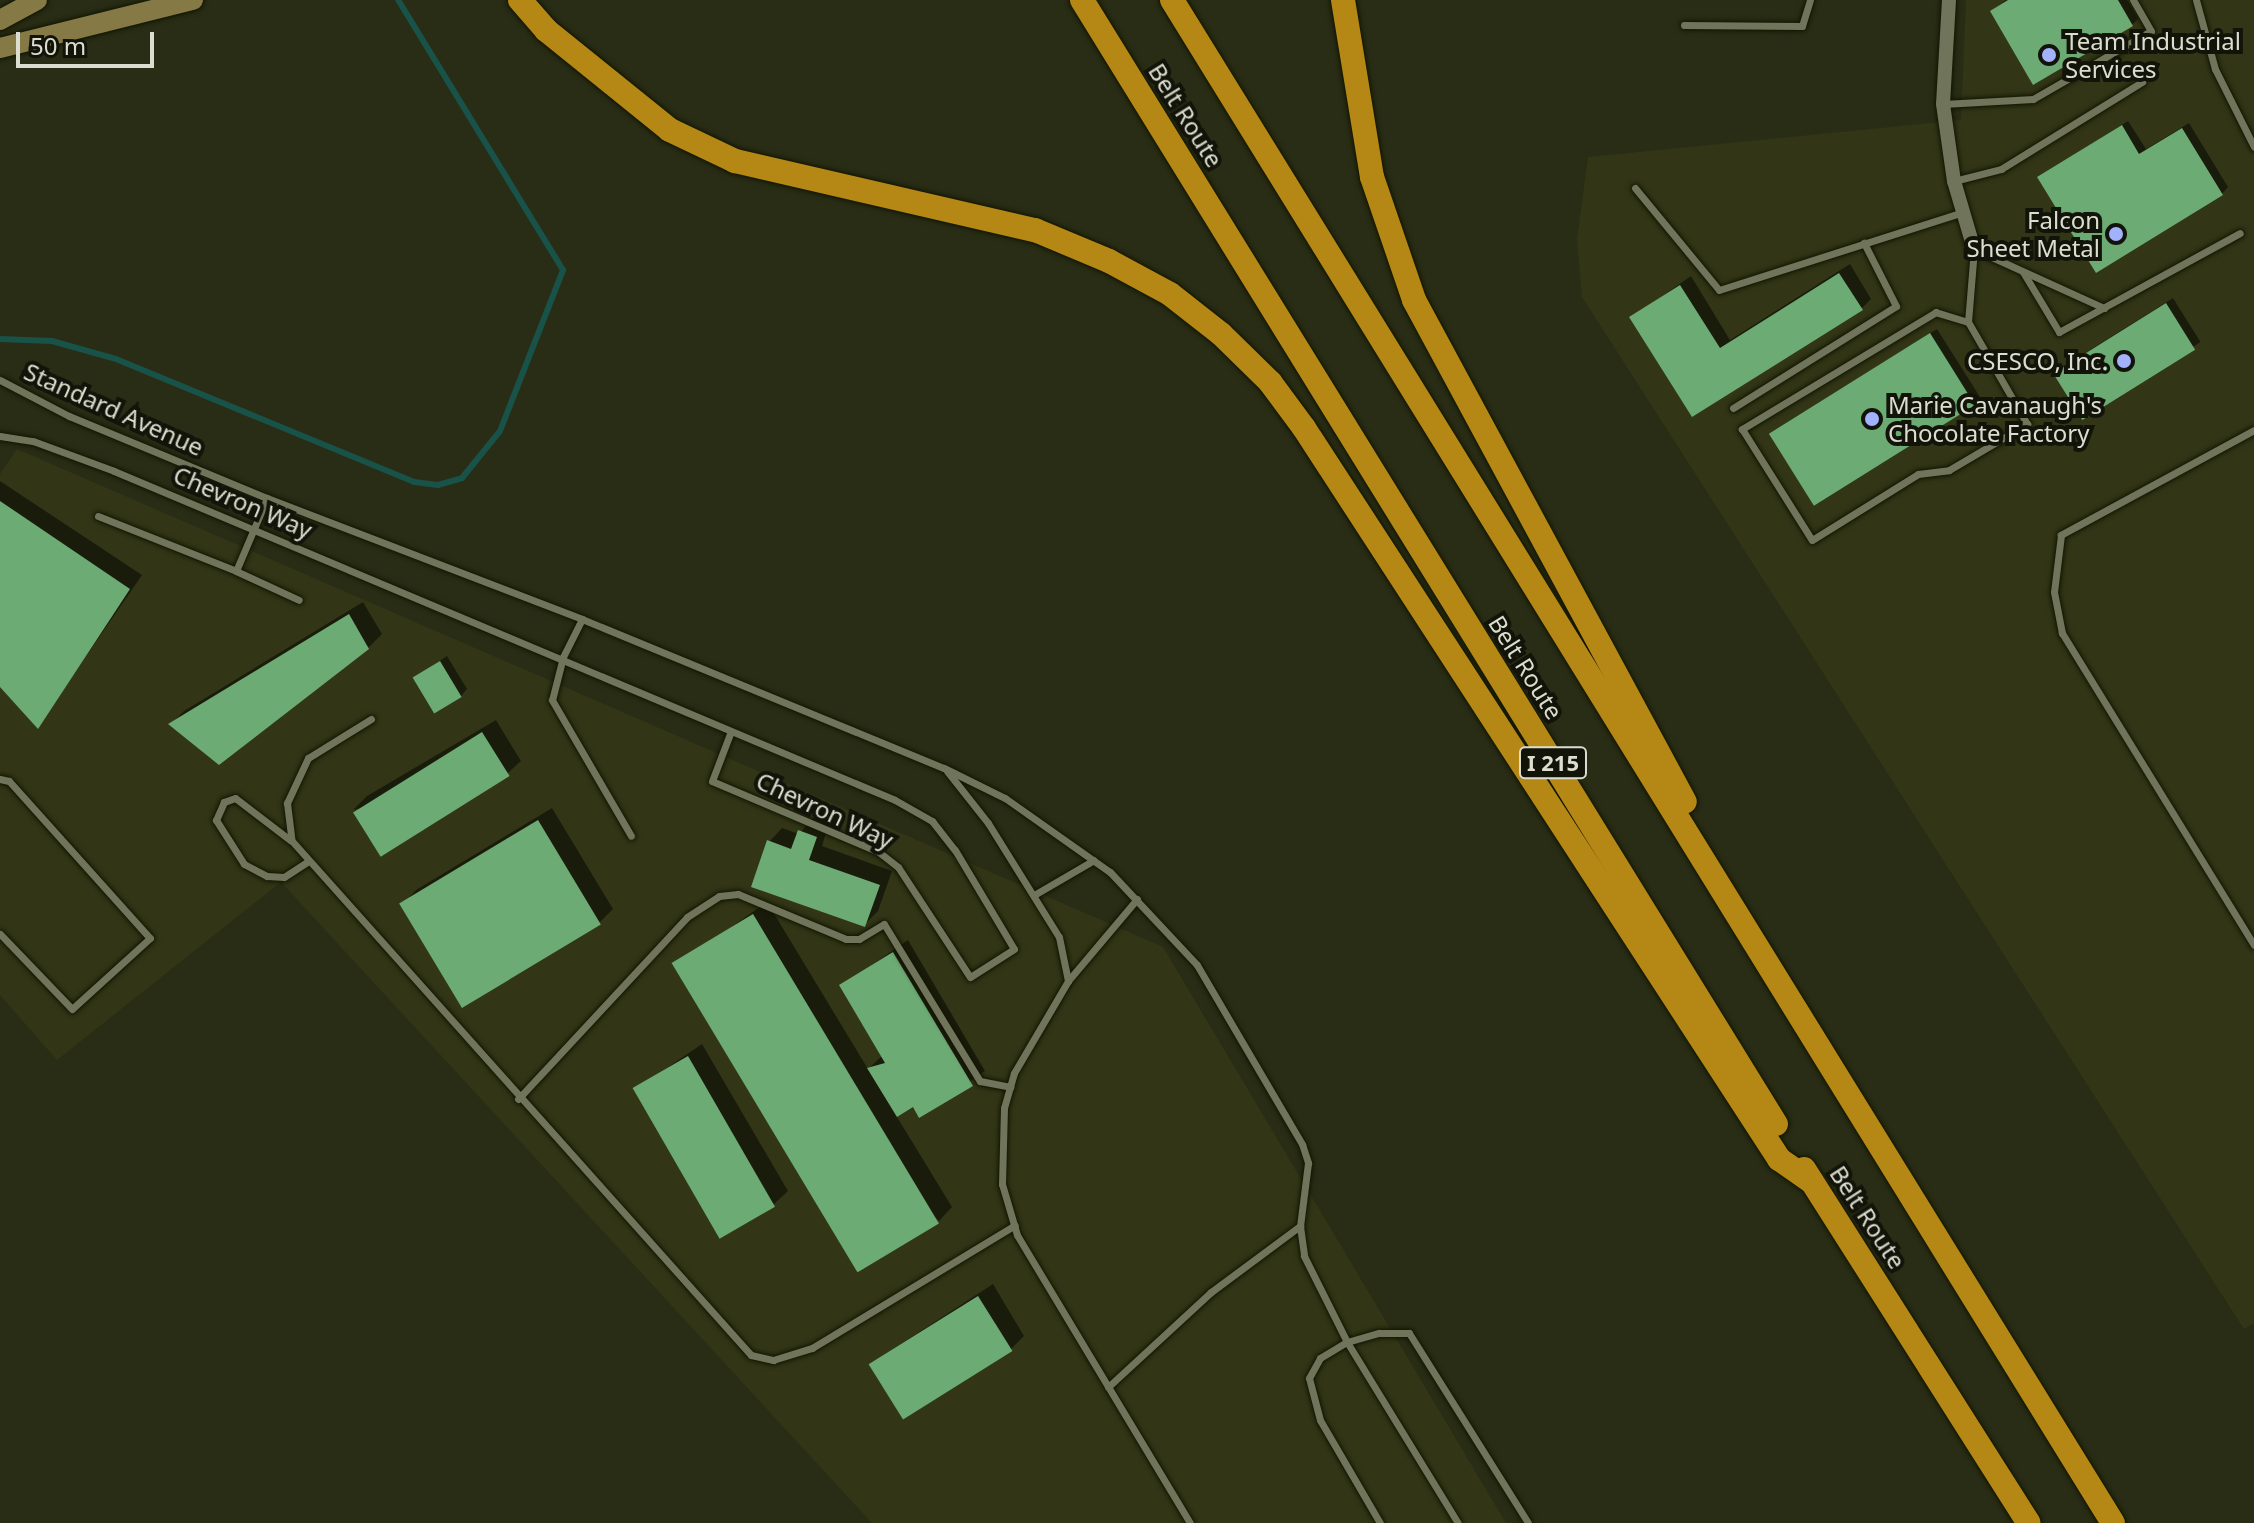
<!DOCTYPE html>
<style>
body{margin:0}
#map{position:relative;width:2254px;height:1523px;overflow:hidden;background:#292d15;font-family:"Noto Sans",sans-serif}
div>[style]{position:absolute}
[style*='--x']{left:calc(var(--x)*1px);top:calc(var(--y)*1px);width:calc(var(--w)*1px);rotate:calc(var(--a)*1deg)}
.built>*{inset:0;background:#323616}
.shadow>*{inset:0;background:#0007;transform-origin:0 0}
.stream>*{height:6px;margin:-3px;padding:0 3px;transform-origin:3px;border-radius:3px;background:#185248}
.building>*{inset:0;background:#6dab74;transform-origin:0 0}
.roads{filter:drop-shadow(0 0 2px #121501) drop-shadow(0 0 2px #121501)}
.service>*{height:7px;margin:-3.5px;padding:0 3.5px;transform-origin:3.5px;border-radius:3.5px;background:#70745a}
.minor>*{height:14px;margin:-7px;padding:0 7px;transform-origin:7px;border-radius:7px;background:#70745a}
.secondary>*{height:20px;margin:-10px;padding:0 10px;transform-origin:10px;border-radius:10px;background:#857a46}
.motorway>*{height:24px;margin:-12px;padding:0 12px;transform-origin:12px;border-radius:12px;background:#b58816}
.dots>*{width:22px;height:22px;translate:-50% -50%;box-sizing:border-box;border:4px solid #12140a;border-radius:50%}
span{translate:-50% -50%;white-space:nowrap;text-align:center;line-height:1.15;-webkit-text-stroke:8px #12140a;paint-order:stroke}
.shield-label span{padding:2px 6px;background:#12140a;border:2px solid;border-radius:6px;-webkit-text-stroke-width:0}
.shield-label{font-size:22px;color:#dbdecf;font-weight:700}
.poi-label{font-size:24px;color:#dbdecf}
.left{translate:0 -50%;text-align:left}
.right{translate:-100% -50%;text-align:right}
.street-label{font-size:24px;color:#dbdecf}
.scale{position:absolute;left:16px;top:32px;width:138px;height:36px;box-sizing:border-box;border:4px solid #dbdecf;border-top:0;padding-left:10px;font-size:24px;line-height:28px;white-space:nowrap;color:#dbdecf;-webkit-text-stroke:6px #12140a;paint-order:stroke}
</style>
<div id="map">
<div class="built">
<div style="clip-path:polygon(1966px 0,2254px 0,2254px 1323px,2244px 1329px,1582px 297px,1577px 239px,1588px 157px,1961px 120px)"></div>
<div style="clip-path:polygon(17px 449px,1163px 947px,1506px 1523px,872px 1523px,281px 882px,57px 1060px,0 995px,0 474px)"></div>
</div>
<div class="shadow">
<div style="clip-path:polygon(2006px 0,2127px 0,2138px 19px,2132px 25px,1992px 11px)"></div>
<div style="clip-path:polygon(2128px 121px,2146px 149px,2189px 123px,2228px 187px,2222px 194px,2039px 177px)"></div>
<div style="clip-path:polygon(1850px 264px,1871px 299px,1861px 309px,1693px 415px,1632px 317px,1691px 276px,1730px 340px)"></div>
<div style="left:2173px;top:298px;width:52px;height:140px;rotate:58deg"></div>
<div style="clip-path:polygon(1937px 329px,1980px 397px,1973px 403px,1770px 433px)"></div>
<div style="clip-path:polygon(0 481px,142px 575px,38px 726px,0 684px)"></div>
<div style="clip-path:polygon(363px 602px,382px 634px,368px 648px,171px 724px,184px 711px)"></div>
<div style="clip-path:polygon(447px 656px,467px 689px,461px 696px,415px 678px)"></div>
<div style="clip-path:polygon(496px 720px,521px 761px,507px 774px,353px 810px,367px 796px)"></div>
<div style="clip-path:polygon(552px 808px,613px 909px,600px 922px,403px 904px,416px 890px)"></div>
<div style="clip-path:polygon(813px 818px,829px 823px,822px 846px,892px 871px,878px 911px,865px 924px,769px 842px,782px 828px,799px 834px)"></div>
<div style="clip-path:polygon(767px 902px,868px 1069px,883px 1055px,841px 986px,908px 940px,985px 1071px,920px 1115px,914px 1105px,897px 1117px,952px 1207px,939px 1221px,676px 966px)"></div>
<div style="clip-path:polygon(702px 1044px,788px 1191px,774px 1204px,636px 1089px)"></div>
<div style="clip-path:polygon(993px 1284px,1024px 1336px,1011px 1349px,870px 1364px)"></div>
</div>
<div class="stream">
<div style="--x:0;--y:339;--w:52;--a:2.2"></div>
<div style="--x:52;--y:341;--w:66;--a:15.7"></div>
<div style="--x:116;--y:359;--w:322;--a:22.4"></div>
<div style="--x:414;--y:482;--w:24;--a:7"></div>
<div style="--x:438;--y:485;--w:25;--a:-16"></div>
<div style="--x:462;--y:478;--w:60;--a:-51"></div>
<div style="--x:500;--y:431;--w:173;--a:-68.6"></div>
<div style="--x:563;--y:270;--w:316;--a:-121.4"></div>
</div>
<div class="building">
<div style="clip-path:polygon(2008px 0,2118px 0,2133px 26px,2033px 85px,1990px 11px)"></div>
<div style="clip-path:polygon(2122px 125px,2139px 154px,2182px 128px,2223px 195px,2096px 273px,2037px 177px)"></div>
<div style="clip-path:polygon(1839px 273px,1863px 310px,1692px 417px,1629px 317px,1680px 285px,1720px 348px)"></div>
<div style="left:2166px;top:303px;width:55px;height:133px;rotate:58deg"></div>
<div style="left:1930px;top:333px;width:85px;height:190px;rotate:58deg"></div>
<div style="clip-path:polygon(0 501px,130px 589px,38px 729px,0 687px)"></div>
<div style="clip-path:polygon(349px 614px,369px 649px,219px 765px,168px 724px)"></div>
<div style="left:440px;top:661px;width:42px;height:32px;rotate:59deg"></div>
<div style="left:482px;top:732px;width:52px;height:152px;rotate:58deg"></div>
<div style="left:538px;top:820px;width:122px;height:162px;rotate:59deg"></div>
<div style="clip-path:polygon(798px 830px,817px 837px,809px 860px,880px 885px,865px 927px,751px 887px,767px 840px,791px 849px)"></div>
<div style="left:753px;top:914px;width:361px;height:95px;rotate:59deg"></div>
<div style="clip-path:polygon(893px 952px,973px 1086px,919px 1118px,913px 1107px,897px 1117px,867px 1068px,885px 1063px,839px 985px)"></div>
<div style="left:688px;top:1056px;width:174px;height:64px;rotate:60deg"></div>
<div style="left:978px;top:1296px;width:65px;height:129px;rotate:58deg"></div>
</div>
<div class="roads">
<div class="service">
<div style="--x:2196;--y:0;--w:72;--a:74.6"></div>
<div style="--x:2215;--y:69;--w:87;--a:63.4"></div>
<div style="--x:1684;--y:25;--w:118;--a:0.5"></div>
<div style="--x:1802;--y:26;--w:27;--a:-73"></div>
<div style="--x:1943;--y:104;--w:90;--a:-3.2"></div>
<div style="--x:2033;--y:99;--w:136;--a:-30"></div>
<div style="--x:2151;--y:31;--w:36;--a:-120"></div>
<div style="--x:1954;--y:181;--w:49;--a:-14.3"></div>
<div style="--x:2001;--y:169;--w:166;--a:-31.7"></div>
<div style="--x:1635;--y:188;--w:132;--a:50.5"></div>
<div style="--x:1719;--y:290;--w:256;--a:-17.7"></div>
<div style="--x:2023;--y:272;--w:70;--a:59"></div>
<div style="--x:2059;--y:332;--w:206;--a:-28.7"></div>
<div style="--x:1968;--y:322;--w:34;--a:-163"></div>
<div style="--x:1936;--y:312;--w:227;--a:148.9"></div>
<div style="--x:1742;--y:429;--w:131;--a:57.8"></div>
<div style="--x:1812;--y:540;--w:125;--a:-31.9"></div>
<div style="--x:1918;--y:474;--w:31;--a:-7"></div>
<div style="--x:1949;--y:470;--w:91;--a:-30.5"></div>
<div style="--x:2027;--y:424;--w:118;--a:-120"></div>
<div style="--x:1968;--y:322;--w:73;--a:-85.3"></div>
<div style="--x:1974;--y:249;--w:143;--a:24.4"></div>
<div style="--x:0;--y:380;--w:78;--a:27.6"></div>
<div style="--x:69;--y:416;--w:214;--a:22.5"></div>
<div style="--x:267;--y:498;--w:337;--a:21"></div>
<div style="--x:582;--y:619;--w:391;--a:22.4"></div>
<div style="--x:944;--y:768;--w:68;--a:26.2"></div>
<div style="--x:1005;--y:798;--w:128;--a:35.2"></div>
<div style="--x:1110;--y:872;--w:127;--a:46.9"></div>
<div style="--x:1197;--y:965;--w:208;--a:59.6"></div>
<div style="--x:1302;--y:1144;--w:20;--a:72"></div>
<div style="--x:1308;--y:1163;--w:64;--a:97.2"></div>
<div style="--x:1300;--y:1226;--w:30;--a:82"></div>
<div style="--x:1304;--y:1256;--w:96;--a:63.4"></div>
<div style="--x:1347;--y:1342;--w:212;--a:58.5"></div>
<div style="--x:1733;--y:408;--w:192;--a:-32"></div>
<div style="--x:1896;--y:306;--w:71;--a:-116.9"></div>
<div style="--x:2254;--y:430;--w:220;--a:151.5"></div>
<div style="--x:2061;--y:535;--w:57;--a:97"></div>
<div style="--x:2054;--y:592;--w:42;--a:79"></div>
<div style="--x:2062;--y:633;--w:366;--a:58.4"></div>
<div style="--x:0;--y:436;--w:33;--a:9"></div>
<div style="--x:33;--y:441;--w:86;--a:20.3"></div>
<div style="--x:114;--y:471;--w:847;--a:22.84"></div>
<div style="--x:895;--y:800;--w:43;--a:29.6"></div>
<div style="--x:932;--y:821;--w:37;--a:52"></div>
<div style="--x:955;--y:850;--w:115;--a:59.2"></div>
<div style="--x:1014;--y:949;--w:52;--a:147.5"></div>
<div style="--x:970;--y:977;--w:131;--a:-123.2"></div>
<div style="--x:898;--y:867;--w:24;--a:-142"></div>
<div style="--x:879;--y:852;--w:181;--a:-157"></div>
<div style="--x:712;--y:781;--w:53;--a:-69.2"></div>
<div style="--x:267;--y:498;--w:79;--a:113"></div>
<div style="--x:236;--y:571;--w:69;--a:24.7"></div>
<div style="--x:98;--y:516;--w:149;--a:21.7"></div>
<div style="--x:582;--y:619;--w:42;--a:116.6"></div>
<div style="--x:563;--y:657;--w:44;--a:104.3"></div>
<div style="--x:552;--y:700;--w:157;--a:59.8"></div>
<div style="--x:371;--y:719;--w:74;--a:148.2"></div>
<div style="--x:308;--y:758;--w:50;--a:115"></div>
<div style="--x:287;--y:803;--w:38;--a:83"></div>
<div style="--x:292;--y:841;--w:689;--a:48.24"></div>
<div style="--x:751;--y:1355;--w:23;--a:13"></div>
<div style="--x:773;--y:1360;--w:41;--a:-17.1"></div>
<div style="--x:812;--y:1348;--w:237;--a:-31.2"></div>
<div style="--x:947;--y:771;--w:66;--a:51.7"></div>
<div style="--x:988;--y:823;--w:134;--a:58.1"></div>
<div style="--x:1059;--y:937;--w:45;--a:78.4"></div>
<div style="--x:0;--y:779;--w:9;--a:13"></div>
<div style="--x:9;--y:781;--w:211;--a:48.1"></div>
<div style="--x:150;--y:938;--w:105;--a:137.7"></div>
<div style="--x:72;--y:1009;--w:104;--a:-133.8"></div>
<div style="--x:290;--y:840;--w:69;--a:-142.6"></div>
<div style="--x:235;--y:798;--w:12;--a:160"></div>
<div style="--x:224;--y:802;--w:20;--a:114"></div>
<div style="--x:216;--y:820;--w:52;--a:57.5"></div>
<div style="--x:244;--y:864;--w:26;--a:28"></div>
<div style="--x:267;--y:876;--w:17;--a:3"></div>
<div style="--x:284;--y:877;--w:27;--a:-33"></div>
<div style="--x:1034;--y:895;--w:69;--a:-30.3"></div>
<div style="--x:1137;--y:899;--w:107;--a:130.1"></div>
<div style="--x:1068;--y:981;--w:107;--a:120.4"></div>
<div style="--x:1014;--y:1073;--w:36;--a:106"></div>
<div style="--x:1004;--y:1108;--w:76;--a:91.5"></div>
<div style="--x:1002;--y:1184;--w:53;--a:73.6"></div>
<div style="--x:1017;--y:1235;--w:336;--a:59"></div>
<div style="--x:518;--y:1099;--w:248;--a:-47.1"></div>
<div style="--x:687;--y:917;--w:38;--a:-33"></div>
<div style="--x:719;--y:896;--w:19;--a:-6"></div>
<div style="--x:738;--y:894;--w:117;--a:22.6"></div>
<div style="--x:846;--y:939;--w:13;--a:0"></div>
<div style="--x:859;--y:939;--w:29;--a:-31"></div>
<div style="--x:884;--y:924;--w:184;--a:58.6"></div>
<div style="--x:980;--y:1081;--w:31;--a:11"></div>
<div style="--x:1108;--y:1387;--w:140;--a:-42.7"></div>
<div style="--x:1211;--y:1292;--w:111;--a:-36.6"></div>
<div style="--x:1380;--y:1523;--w:119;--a:-120.2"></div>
<div style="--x:1320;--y:1420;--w:43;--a:-104.7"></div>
<div style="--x:1309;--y:1378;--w:23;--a:-61"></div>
<div style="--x:1320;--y:1358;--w:31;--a:-31"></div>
<div style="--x:1347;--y:1342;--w:33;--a:-16"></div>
<div style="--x:1379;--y:1333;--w:30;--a:0"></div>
<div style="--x:1409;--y:1333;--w:224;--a:57.9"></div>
</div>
<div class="minor">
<div style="--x:1949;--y:0;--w:104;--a:93.3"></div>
<div style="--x:1943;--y:104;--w:78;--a:81.9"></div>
<div style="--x:1954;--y:181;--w:71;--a:73.6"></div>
</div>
<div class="secondary">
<div style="--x:0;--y:20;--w:42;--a:-28.4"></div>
<div style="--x:0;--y:48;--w:199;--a:-14"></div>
</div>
<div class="motorway">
<div style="--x:520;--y:0;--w:40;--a:49"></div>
<div style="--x:546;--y:30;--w:159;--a:38.9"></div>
<div style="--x:670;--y:130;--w:72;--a:25.5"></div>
<div style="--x:735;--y:161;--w:308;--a:13"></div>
<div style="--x:1035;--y:230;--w:80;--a:22.7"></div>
<div style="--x:1109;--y:261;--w:69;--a:28.4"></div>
<div style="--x:1170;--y:294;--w:65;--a:38.1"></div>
<div style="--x:1221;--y:334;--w:69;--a:44.4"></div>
<div style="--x:1270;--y:382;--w:57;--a:53.5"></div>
<div style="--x:1304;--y:428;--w:872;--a:56.98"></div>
<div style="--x:1779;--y:1159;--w:40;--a:34.9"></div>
<div style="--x:1082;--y:0;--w:1321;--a:58.31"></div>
<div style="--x:1172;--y:0;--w:1790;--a:58.29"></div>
<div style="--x:1343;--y:0;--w:179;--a:80.7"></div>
<div style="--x:1372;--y:177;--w:130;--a:71.1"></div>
<div style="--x:1414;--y:300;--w:570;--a:61.64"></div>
<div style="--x:1804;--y:1169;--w:419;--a:57.6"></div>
</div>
</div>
<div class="dots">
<div style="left:2049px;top:55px;background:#a2b2fd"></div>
<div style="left:2116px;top:234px;background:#a2b2fd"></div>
<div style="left:2124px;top:361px;background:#a2b2fd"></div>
<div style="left:1872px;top:419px;background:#a2b2fd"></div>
</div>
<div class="shield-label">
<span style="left:1553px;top:763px">I 215</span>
</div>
<div class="poi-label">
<span class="left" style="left:2065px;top:55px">Team Industrial<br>Services</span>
<span class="right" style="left:2100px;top:234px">Falcon<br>Sheet Metal</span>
<span class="right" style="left:2108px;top:361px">CSESCO, Inc.</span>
<span class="left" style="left:1888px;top:419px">Marie Cavanaugh's<br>Chocolate Factory</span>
</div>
<div class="street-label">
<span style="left:1186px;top:115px;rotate:58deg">Belt Route</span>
<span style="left:114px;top:409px;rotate:24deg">Standard Avenue</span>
<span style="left:243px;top:502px;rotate:23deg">Chevron Way</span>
<span style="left:1526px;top:667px;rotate:58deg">Belt Route</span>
<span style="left:825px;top:810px;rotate:25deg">Chevron Way</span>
<span style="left:1868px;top:1217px;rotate:57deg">Belt Route</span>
</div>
<div class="scale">50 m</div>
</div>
